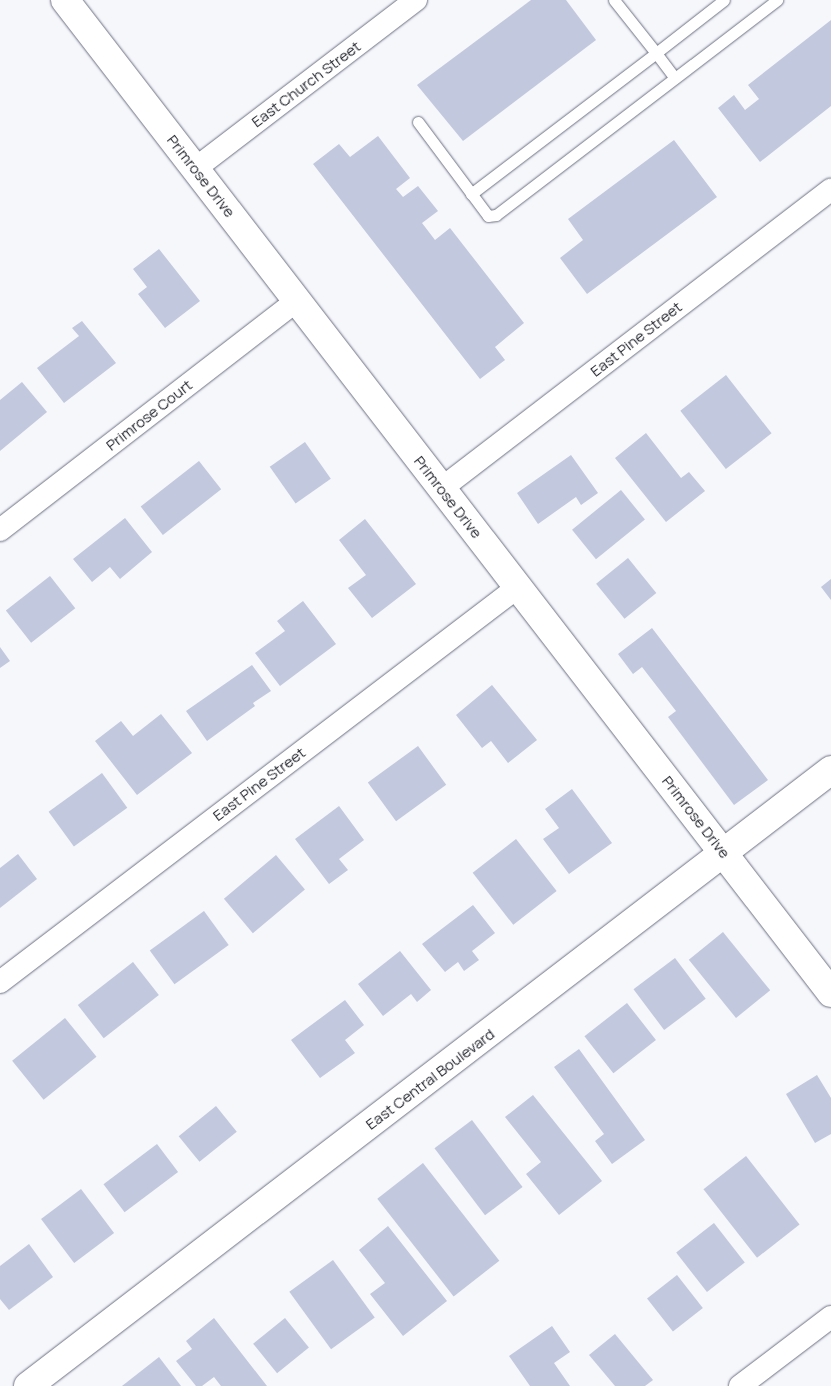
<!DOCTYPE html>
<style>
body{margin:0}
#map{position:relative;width:831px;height:1386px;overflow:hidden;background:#f6f7fb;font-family:Manrope,sans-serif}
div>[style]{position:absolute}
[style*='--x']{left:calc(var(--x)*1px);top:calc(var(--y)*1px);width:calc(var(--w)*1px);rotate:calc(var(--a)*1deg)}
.building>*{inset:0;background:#c2c8dd;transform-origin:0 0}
.roads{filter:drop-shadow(0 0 1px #6c7083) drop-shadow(0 0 1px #6c7083)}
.lane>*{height:11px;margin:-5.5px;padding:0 5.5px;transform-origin:5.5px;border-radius:5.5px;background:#fff}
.street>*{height:22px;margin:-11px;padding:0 11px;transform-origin:11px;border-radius:11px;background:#fff}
.secondary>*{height:28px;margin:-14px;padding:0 14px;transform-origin:14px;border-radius:14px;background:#fff}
span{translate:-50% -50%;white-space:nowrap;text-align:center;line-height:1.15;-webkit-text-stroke:4px #fff;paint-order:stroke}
.street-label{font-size:15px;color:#272931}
</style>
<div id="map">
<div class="building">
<div style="clip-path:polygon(531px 0,566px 0,596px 40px,463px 141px,417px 85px)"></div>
<div style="clip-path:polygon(831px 20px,831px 106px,760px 162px,718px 108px,734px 95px,745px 110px,759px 99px,748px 85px)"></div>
<div style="clip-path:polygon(378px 136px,410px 178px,396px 189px,403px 197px,418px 186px,438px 211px,422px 223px,435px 240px,450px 228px,524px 323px,495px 347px,505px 360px,480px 379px,313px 164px,339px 144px,350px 157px)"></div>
<div style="clip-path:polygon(674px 140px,717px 197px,587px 294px,560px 258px,583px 240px,568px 219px)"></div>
<div style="clip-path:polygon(159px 249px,200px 301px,165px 328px,138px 294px,147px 287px,133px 269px)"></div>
<div style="clip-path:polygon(82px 321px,116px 363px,64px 403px,37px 368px,79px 336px,72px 328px)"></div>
<div style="left:726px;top:375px;width:74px;height:58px;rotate:52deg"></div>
<div style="clip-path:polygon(22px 382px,47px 412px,0 451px,0 400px)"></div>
<div style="clip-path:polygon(646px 433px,681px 478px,689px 472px,705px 491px,666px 522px,615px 458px)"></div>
<div style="left:305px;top:442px;width:45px;height:43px;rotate:55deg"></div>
<div style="clip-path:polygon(571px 455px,598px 493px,581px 505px,576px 497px,538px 524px,517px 493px)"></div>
<div style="left:199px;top:461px;width:36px;height:74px;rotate:52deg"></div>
<div style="left:621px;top:490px;width:38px;height:63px;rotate:51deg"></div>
<div style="clip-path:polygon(125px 518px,152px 552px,120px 579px,110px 567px,92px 582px,73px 559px)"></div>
<div style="clip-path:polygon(365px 519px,416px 584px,372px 618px,348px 588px,366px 575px,339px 540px)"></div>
<div style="left:628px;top:558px;width:45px;height:41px;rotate:51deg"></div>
<div style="left:50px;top:576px;width:41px;height:56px;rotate:52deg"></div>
<div style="clip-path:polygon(831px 579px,831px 600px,821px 587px)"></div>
<div style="clip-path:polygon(303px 601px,336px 644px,280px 686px,255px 653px,285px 631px,277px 621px)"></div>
<div style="clip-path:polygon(652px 628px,768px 780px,734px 805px,668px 717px,676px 711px,642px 667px,633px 674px,618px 654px)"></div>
<div style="clip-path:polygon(0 647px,10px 661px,0 668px)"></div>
<div style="clip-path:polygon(252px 665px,271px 691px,253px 703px,255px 706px,207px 741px,186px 711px)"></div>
<div style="clip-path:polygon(492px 685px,537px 740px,508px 763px,491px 741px,482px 748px,456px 715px)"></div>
<div style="clip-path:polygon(161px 714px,192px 753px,137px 795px,95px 741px,121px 721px,133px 736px)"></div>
<div style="left:418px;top:746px;width:48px;height:62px;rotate:54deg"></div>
<div style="left:102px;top:773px;width:43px;height:66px;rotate:54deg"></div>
<div style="clip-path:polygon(572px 789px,612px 843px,569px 874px,543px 839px,559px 828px,545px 809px)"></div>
<div style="clip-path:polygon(339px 806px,364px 840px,339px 859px,348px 870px,329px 884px,295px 839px)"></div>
<div style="left:516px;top:839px;width:66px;height:55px;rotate:52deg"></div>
<div style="clip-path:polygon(18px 854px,37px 879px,0 908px,0 868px)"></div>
<div style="left:276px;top:855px;width:45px;height:68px;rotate:50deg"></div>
<div style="clip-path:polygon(473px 905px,495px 933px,472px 951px,479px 960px,464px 971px,458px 962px,445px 972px,422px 944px)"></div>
<div style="left:204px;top:911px;width:42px;height:67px;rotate:54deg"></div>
<div style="left:723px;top:932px;width:75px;height:44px;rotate:51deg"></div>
<div style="clip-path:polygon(400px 951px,431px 990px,417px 1002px,411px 994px,383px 1016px,358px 984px)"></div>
<div style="left:675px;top:958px;width:51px;height:52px;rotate:53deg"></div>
<div style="left:133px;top:962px;width:42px;height:70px;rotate:52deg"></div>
<div style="clip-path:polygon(345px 1000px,364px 1025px,345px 1040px,355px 1053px,320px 1078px,291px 1040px)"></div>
<div style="left:627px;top:1003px;width:47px;height:54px;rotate:52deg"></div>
<div style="left:65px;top:1018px;width:50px;height:68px;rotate:51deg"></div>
<div style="clip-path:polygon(579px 1049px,645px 1140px,612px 1164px,595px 1141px,604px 1134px,554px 1067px)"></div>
<div style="clip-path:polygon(817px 1075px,831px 1098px,831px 1134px,815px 1143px,786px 1094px)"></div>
<div style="clip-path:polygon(533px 1095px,602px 1181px,559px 1215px,526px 1174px,541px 1162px,505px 1117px)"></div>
<div style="left:216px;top:1106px;width:33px;height:48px;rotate:51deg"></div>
<div style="left:472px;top:1120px;width:84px;height:47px;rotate:53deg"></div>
<div style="left:157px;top:1144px;width:35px;height:67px;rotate:53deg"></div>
<div style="left:746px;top:1156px;width:87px;height:54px;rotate:52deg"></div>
<div style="left:423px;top:1163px;width:124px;height:58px;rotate:52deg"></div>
<div style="left:81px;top:1189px;width:55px;height:50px;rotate:53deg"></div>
<div style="left:714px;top:1223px;width:50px;height:48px;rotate:52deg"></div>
<div style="clip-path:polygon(388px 1226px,447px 1301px,403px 1336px,370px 1294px,385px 1283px,359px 1250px)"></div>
<div style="clip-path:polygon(29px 1244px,53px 1277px,9px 1310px,0 1299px,0 1266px)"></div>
<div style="left:333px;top:1260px;width:71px;height:54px;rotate:54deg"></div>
<div style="left:677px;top:1275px;width:42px;height:38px;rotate:52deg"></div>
<div style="clip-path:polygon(214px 1318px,267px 1386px,221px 1386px,214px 1377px,202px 1386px,196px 1386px,176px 1361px,192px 1349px,186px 1341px)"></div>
<div style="left:285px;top:1318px;width:38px;height:41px;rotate:51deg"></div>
<div style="clip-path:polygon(552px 1326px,570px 1352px,554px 1363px,570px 1386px,530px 1386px,509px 1356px)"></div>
<div style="clip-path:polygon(615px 1334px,653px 1380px,645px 1386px,615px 1386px,589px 1355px)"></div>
<div style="clip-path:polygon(159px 1357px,181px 1386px,122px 1386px)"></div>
</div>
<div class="roads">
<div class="lane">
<div style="--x:614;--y:0;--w:68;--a:51.6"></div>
<div style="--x:656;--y:53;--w:86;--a:-37.9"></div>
<div style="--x:418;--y:122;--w:117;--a:53.3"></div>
<div style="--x:488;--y:216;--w:8;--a:-7"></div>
<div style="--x:496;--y:215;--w:354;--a:-37.4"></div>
<div style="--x:471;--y:194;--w:233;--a:-37.3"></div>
<div style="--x:656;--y:53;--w:31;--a:53"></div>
</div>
<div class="street">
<div style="--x:196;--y:168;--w:277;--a:-37.4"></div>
<div style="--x:442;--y:488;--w:490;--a:-37.5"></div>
<div style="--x:0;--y:530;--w:376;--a:-37.7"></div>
<div style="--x:0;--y:982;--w:651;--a:-37.33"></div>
<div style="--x:740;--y:1386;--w:114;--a:-37.2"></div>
</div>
<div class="secondary">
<div style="--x:65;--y:0;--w:1254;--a:52.35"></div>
<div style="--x:28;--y:1386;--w:1012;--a:-37.49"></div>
</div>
</div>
<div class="street-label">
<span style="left:306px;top:84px;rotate:-37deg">East Church Street</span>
<span style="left:201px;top:176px;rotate:52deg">Primrose Drive</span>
<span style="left:636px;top:339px;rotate:-38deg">East Pine Street</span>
<span style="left:149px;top:415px;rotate:-38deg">Primrose Court</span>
<span style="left:448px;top:497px;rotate:52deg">Primrose Drive</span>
<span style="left:259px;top:784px;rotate:-37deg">East Pine Street</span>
<span style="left:696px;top:817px;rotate:52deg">Primrose Drive</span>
<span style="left:430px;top:1079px;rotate:-37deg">East Central Boulevard</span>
</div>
</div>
